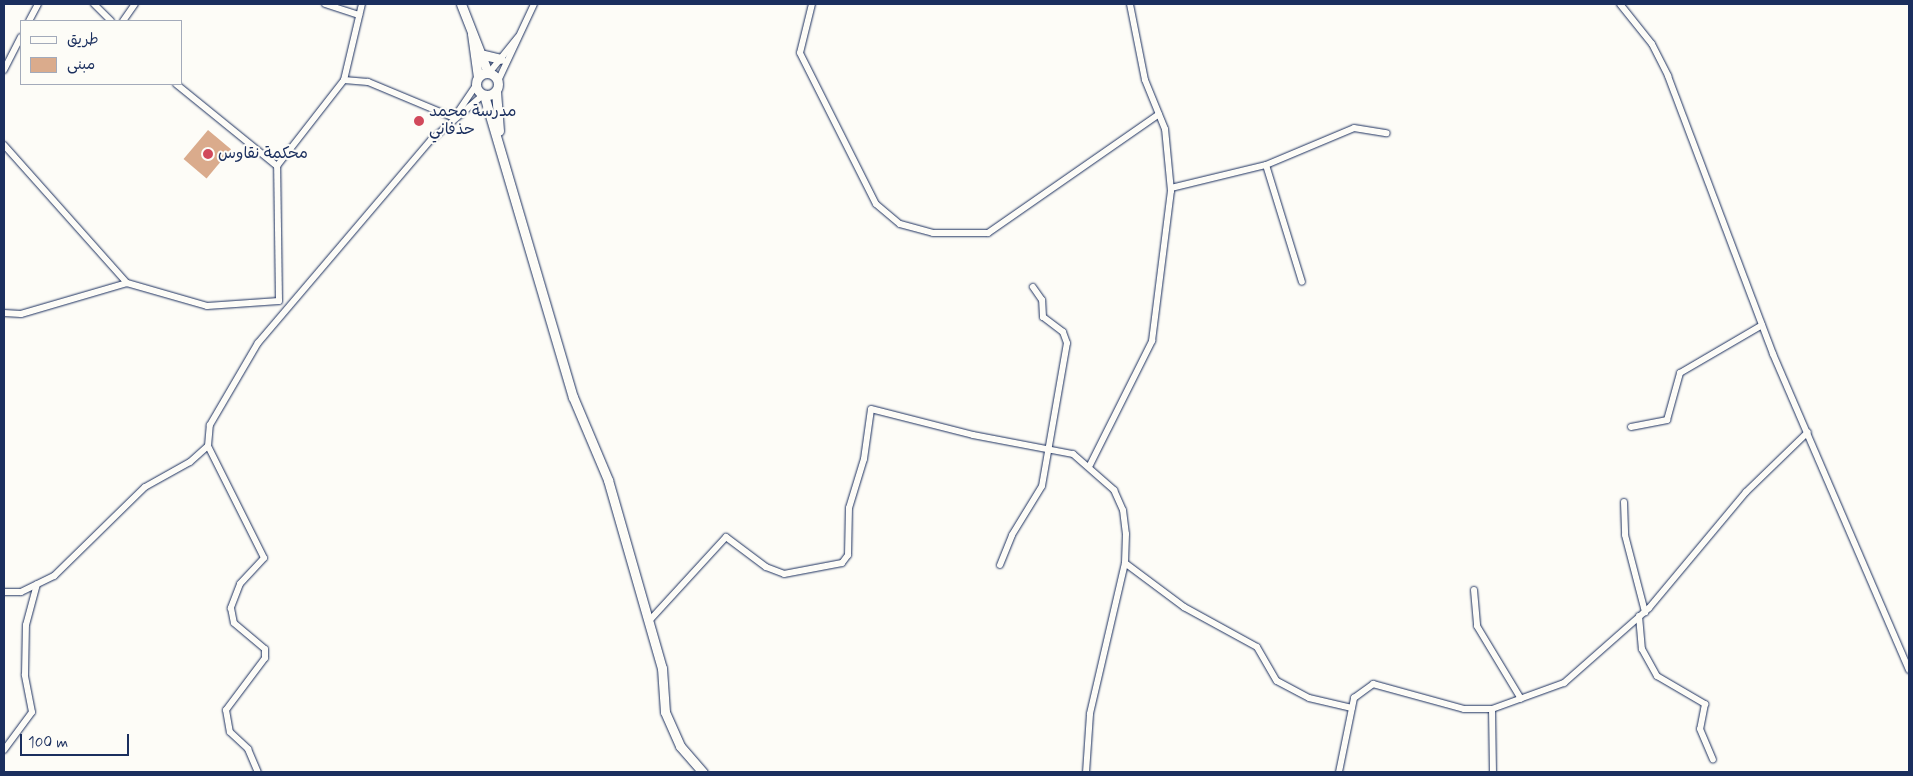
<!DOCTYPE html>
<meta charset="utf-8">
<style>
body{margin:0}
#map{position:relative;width:1913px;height:776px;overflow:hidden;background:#fdfcf7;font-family:Mynerve,"Playpen Sans Arabic",sans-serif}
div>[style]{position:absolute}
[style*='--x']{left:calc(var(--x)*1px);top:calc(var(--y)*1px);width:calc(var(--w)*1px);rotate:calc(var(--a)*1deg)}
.building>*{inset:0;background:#daab8c;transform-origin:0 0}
.roads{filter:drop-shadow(0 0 1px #1b2f5e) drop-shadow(0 0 1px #1b2f5e)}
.street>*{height:6px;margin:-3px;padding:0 3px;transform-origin:3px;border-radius:3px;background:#fdfcf7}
.secondary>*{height:9px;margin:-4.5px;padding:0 4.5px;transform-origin:4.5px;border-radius:4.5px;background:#fdfcf7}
.secondary>.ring{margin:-4.5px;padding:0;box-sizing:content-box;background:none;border:9px solid #fdfcf7;border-radius:50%}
.dots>*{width:14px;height:14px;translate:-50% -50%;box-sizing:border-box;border:2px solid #fdfcf7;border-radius:50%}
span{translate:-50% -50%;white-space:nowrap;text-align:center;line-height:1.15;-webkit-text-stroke:4px #fdfcf7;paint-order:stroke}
.poi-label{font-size:16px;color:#1b2f5e}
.left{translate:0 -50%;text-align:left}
.frame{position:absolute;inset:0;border:5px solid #1b2f5e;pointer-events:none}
.legend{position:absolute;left:20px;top:20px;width:162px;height:65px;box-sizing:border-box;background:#fdfcf7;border:1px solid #a3aaba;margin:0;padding:6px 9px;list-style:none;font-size:15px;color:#1b2f5e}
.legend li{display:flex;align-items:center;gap:10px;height:25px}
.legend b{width:25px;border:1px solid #a3aaba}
.scale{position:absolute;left:20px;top:734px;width:109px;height:22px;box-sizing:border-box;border:2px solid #1b2f5e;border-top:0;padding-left:6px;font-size:15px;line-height:18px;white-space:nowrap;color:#1b2f5e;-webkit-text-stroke:4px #fdfcf7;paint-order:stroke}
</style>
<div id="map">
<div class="building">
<div style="left:208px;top:130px;width:30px;height:38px;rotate:40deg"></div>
</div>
<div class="roads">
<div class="street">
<div style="--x:94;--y:4;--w:24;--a:45"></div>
<div style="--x:325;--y:4;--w:36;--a:18"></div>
<div style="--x:812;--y:4;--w:50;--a:103.8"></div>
<div style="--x:800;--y:53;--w:169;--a:63.3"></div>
<div style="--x:876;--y:204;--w:31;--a:40"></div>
<div style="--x:900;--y:224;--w:34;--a:15"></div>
<div style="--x:933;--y:233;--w:55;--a:0"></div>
<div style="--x:988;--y:233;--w:208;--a:-34.8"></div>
<div style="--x:1620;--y:4;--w:51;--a:51.3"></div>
<div style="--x:1652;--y:44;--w:36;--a:63"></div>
<div style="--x:1668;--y:76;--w:297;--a:69.3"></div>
<div style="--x:1773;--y:354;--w:344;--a:66.7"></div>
<div style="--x:29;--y:21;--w:19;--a:-62"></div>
<div style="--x:123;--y:21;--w:21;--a:-55"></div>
<div style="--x:4;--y:70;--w:37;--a:-63"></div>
<div style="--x:489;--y:73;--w:46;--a:-51.1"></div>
<div style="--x:344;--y:80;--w:78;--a:-76.7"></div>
<div style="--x:498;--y:81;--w:85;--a:-64.9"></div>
<div style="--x:458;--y:112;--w:32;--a:-56"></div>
<div style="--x:4;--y:145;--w:185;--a:48.3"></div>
<div style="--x:1266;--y:165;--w:122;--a:72.9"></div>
<div style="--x:277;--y:166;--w:109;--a:-52.1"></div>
<div style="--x:344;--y:80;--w:24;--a:5"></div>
<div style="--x:368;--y:82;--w:91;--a:22.6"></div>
<div style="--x:1171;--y:188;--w:98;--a:-13.6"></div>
<div style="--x:1266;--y:165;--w:95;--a:-22.8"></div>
<div style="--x:1354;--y:128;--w:33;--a:9"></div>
<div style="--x:4;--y:313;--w:17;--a:3"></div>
<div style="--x:21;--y:314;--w:110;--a:-16.3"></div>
<div style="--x:127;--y:283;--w:83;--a:16"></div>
<div style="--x:207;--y:306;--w:72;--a:-4"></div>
<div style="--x:279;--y:301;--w:135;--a:-90.8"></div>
<div style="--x:277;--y:166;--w:130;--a:-140.9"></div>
<div style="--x:1631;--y:427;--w:37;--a:-11"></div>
<div style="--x:1667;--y:420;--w:49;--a:-74.5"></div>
<div style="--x:1680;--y:373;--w:95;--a:-30.3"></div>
<div style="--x:208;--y:446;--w:125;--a:63.4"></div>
<div style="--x:264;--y:558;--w:35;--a:133"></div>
<div style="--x:240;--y:584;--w:26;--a:111"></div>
<div style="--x:231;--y:608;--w:15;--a:79"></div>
<div style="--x:234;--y:623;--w:40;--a:40"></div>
<div style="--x:265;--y:649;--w:9;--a:90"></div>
<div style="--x:265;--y:658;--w:65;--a:126.9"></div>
<div style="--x:226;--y:710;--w:22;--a:80"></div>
<div style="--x:230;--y:732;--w:25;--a:43"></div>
<div style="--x:248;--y:749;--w:25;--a:67"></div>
<div style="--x:1090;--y:465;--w:139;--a:-63.4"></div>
<div style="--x:1152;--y:341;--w:151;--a:-82.8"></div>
<div style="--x:1171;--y:191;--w:62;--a:-95.5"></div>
<div style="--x:1165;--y:129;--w:53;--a:-112.2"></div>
<div style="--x:1145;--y:80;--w:77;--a:-101.2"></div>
<div style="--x:1624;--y:502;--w:33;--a:88"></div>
<div style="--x:1625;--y:535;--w:80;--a:75.4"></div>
<div style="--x:1125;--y:563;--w:74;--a:36.7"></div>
<div style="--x:1184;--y:607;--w:83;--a:28.7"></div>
<div style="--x:1257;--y:647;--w:39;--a:60"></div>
<div style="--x:1277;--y:681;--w:36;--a:28"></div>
<div style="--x:1309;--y:698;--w:44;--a:13.1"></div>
<div style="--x:1000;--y:565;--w:32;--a:-68"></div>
<div style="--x:1012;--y:535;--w:57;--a:-58.5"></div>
<div style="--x:1042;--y:486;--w:145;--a:-80.1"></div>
<div style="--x:1067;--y:343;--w:12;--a:-110"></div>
<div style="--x:1063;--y:332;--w:25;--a:-143"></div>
<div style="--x:1043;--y:317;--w:17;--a:-93"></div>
<div style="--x:1042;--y:300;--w:16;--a:-125"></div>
<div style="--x:1474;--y:590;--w:36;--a:85"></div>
<div style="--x:1477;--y:626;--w:85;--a:58.9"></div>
<div style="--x:4;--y:592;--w:17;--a:0"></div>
<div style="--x:21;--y:592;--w:37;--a:-26"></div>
<div style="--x:54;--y:576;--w:127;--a:-44.4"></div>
<div style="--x:145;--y:487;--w:51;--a:-29.1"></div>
<div style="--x:190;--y:462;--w:24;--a:-42"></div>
<div style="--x:208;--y:446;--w:21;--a:-85"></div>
<div style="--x:210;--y:425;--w:95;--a:-59.7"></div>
<div style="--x:258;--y:343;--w:267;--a:-49.6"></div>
<div style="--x:431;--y:140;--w:69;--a:-40.9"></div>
<div style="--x:1639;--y:616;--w:33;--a:85"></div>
<div style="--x:1642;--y:649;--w:31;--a:61"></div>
<div style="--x:1657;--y:676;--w:56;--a:30.3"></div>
<div style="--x:1705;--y:704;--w:25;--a:101"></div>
<div style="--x:1700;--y:729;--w:33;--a:67"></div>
<div style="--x:649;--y:621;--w:114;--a:-47.5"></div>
<div style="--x:726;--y:537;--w:50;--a:36.9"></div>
<div style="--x:766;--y:567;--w:19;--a:21"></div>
<div style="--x:784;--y:574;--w:59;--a:-10.7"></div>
<div style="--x:842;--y:563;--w:10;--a:-53"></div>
<div style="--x:848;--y:555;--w:47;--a:-88.8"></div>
<div style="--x:849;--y:508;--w:51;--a:-73"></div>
<div style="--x:864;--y:459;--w:50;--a:-82"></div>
<div style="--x:871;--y:409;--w:105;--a:14.3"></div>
<div style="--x:973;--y:435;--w:102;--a:10.8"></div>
<div style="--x:1073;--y:454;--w:55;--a:41.3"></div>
<div style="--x:1114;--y:490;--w:22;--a:66"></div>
<div style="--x:1123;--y:510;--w:24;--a:83"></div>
<div style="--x:1126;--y:534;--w:29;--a:92"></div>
<div style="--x:1125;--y:563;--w:155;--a:103.1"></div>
<div style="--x:1090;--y:714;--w:58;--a:93.9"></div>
<div style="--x:1492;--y:709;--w:63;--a:89.1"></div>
<div style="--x:4;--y:750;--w:47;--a:-53.6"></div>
<div style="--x:32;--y:712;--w:38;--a:-101"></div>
<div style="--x:25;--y:675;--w:50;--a:-88.9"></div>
<div style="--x:26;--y:625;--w:42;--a:-75"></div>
<div style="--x:1339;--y:772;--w:76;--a:-78.5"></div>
<div style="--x:1354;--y:698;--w:24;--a:-36"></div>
<div style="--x:1373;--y:684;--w:94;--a:15.4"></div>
<div style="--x:1464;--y:709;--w:28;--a:0"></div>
<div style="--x:1492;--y:709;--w:77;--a:-19.9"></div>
<div style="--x:1564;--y:683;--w:113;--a:-41.4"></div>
<div style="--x:1649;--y:608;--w:151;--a:-50.1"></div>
<div style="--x:1746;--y:492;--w:86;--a:-44.1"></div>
</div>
<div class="secondary">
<div style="--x:461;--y:4;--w:74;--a:68.6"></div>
<div style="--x:472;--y:34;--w:43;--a:82.1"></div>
<div style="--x:484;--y:55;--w:17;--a:13"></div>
<div class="ring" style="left:476px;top:73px;width:13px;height:13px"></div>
<div style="--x:496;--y:91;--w:40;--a:85.7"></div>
<div style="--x:484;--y:95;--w:315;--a:73.6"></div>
<div style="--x:573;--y:397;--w:90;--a:67.1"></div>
<div style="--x:608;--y:480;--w:196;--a:74"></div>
<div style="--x:662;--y:668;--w:44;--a:86.1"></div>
<div style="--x:665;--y:712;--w:37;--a:66"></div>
<div style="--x:680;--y:746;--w:35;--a:49"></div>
</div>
</div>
<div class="dots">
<div style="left:419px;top:121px;background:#d1495b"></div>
<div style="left:208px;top:154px;background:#d1495b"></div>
</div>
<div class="poi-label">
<span class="left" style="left:429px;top:121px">مدرسة محمد<br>حذفاني</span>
<span class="left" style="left:218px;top:154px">محكمة نقاوس</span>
</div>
<div class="frame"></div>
<ul class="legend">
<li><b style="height:6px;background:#fdfcf7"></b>طريق</li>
<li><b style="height:14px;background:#daab8c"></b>مبنى</li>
</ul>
<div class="scale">100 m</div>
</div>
